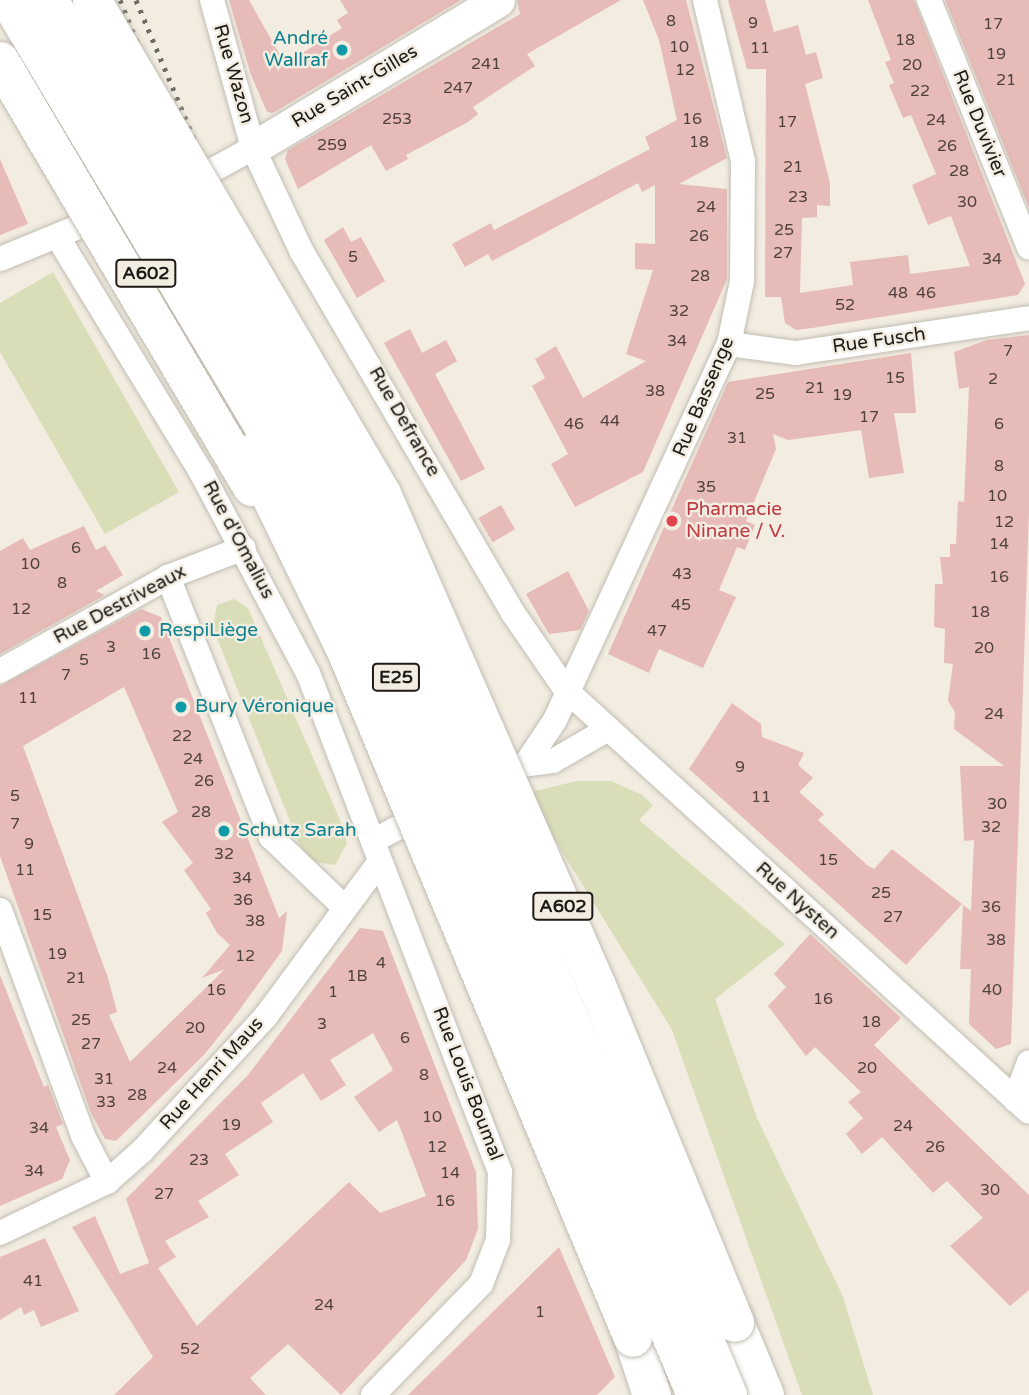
<!DOCTYPE html>
<meta charset="utf-8">
<style>
body{margin:0}
#map{position:relative;width:1029px;height:1395px;overflow:hidden;background:#f2ece1;font-family:"Varela Round",sans-serif}
div>[style]{position:absolute}
[style*='--x']{left:calc(var(--x)*1px);top:calc(var(--y)*1px);width:calc(var(--w)*1px);rotate:calc(var(--a)*1deg)}
.green>*{inset:0;background:#d9ddb8}
.building>*{inset:0;background:#e7bbb7;transform-origin:0 0}
.roads{filter:drop-shadow(0 0 2px #c1bdb2) drop-shadow(0 0 2px #c1bdb2)}
.street>*{height:24px;margin:-12px;padding:0 12px;transform-origin:12px;border-radius:12px;background:#fff}
.secondary>*{height:33px;margin:-16.5px;padding:0 16.5px;transform-origin:16.5px;border-radius:16.5px;background:#fff}
.highway>*{height:38px;margin:-19px;padding:0 19px;transform-origin:19px;border-radius:19px;background:#fff}
.rail>*{height:5px;margin-top:-2.5px;transform-origin:0;background:repeating-linear-gradient(90deg,#6f6c65 0 3.5px,transparent 0 10.5px)}
.bridges{filter:drop-shadow(0 0 2px #c1bdb2) drop-shadow(0 0 2px #c1bdb2)}
.highway-bridge>*{height:38px;margin:-19px;padding:0 19px;transform-origin:19px;border-radius:19px;background:#fff}
.dots>*{width:19px;height:19px;translate:-50% -50%;box-sizing:border-box;border:4px solid #f2ece1;border-radius:50%}
span{translate:-50% -50%;white-space:nowrap;text-align:center;line-height:1.15;-webkit-text-stroke:5px #f2ece1;paint-order:stroke}
.number-label{font-size:16px;color:#4f423e}
.number-label span{-webkit-text-stroke-width:0}
.shield-label span{padding:2px 5px;background:#f2ece1;border:2px solid;border-radius:5px;-webkit-text-stroke-width:0}
.shield-label{font-size:18px;color:#1c1a16;font-weight:700}
.culture-label{font-size:19px;color:#0d838f}
.right{translate:-100% -50%;text-align:right}
.left{translate:0 -50%;text-align:left}
.street-label{font-size:19px;color:#1c1a16}
.health-label{font-size:19px;color:#be3a42}
</style>
<div id="map">
<div class="green">
<div style="clip-path:polygon(53px 272px,179px 492px,105px 534px,0 352px,0 303px)"></div>
<div style="clip-path:polygon(234px 599px,248px 608px,343px 827px,347px 843px,335px 865px,309px 861px,298px 841px,213px 628px,217px 605px)"></div>
<div style="clip-path:polygon(577px 781px,611px 781px,642px 795px,653px 805px,639px 820px,785px 944px,715px 999px,757px 1118px,843px 1297px,873px 1395px,802px 1395px,672px 1030px,526px 793px)"></div>
</div>
<div class="building">
<div style="clip-path:polygon(229px 0,249px 0,285px 64px,342px 28px,337px 20px,348px 13px,340px 0,461px 0,273px 113px,267px 112px,251px 75px)"></div>
<div style="clip-path:polygon(517px 0,621px 0,527px 54px,535px 66px,473px 107px,478px 114px,468px 122px,406px 155px,408px 159px,386px 171px,371px 145px,298px 189px,285px 159px,288px 150px,520px 14px)"></div>
<div style="clip-path:polygon(643px 0,686px 0,727px 158px,679px 184px,727px 189px,727px 279px,643px 472px,575px 507px,551px 464px,568px 454px,532px 386px,545px 378px,535px 359px,556px 346px,583px 398px,646px 361px,626px 354px,653px 270px,635px 269px,635px 243px,655px 244px,655px 185px,642px 192px,638px 183px,492px 261px,488px 254px,465px 267px,452px 244px,491px 223px,494px 230px,650px 149px,645px 137px,677px 120px,659px 40px)"></div>
<div style="clip-path:polygon(728px 0,765px 0,774px 32px,798px 25px,806px 55px,816px 52px,823px 78px,805px 84px,830px 183px,830px 206px,817px 205px,817px 217px,802px 218px,800px 293px,853px 285px,850px 262px,908px 255px,910px 274px,970px 266px,951px 216px,928px 225px,912px 185px,936px 174px,911px 115px,903px 118px,889px 85px,894px 83px,885px 62px,891px 60px,868px 0,914px 0,1025px 284px,1018px 295px,812px 328px,796px 330px,785px 323px,781px 297px,765px 297px,766px 69px,747px 69px)"></div>
<div style="clip-path:polygon(945px 0,1029px 0,1029px 208px)"></div>
<div style="clip-path:polygon(0 159px,28px 224px,0 235px)"></div>
<div style="clip-path:polygon(343px 227px,351px 242px,361px 237px,385px 281px,357px 298px,324px 240px)"></div>
<div style="clip-path:polygon(410px 329px,422px 353px,446px 340px,457px 361px,435px 374px,485px 469px,461px 481px,384px 343px)"></div>
<div style="clip-path:polygon(1029px 335px,1029px 510px,1011px 1044px,996px 1049px,969px 1024px,971px 969px,960px 969px,963px 905px,971px 911px,974px 840px,964px 841px,960px 766px,1004px 766px,954px 729px,955px 712px,948px 701px,953px 664px,944px 663px,945px 629px,934px 627px,935px 584px,943px 584px,940px 557px,950px 557px,950px 544px,956px 544px,958px 501px,964px 502px,969px 387px,959px 389px,954px 352px,987px 340px)"></div>
<div style="clip-path:polygon(911px 353px,916px 413px,894px 413px,904px 473px,869px 478px,861px 430px,788px 440px,773px 434px,776px 449px,746px 521px,755px 525px,745px 550px,737px 547px,719px 590px,736px 597px,703px 668px,659px 649px,649px 673px,608px 654px,728px 382px)"></div>
<div style="left:501px;top:505px;width:28px;height:26px;rotate:60deg"></div>
<div style="clip-path:polygon(84px 526px,96px 550px,105px 545px,123px 575px,96px 591px,105px 595px,0 654px,0 551px,23px 538px,30px 550px)"></div>
<div style="clip-path:polygon(568px 571px,589px 611px,580px 630px,549px 634px,526px 594px)"></div>
<div style="clip-path:polygon(evenodd,141px 609px,161px 617px,279px 918px,287px 911px,282px 951px,232px 1020px,204px 1055px,116px 1141px,105px 1139px,91px 1113px,0 856px,0 686px,141px 609px,124px 687px,178px 812px,162px 822px,193px 863px,184px 870px,211px 909px,206px 913px,217px 933px,230px 945px,202px 978px,225px 969px,130px 1062px,109px 1015px,117px 1012px,108px 978px,23px 746px,124px 687px)"></div>
<div style="clip-path:polygon(732px 703px,761px 724px,762px 737px,804px 753px,798px 765px,813px 778px,799px 792px,824px 814px,818px 820px,867px 865px,874px 869px,892px 849px,962px 904px,906px 965px,689px 769px)"></div>
<div style="clip-path:polygon(evenodd,360px 928px,383px 931px,476px 1172px,478px 1229px,466px 1260px,341px 1395px,288px 1344px,250px 1378px,266px 1395px,114px 1395px,153px 1357px,72px 1227px,95px 1216px,120px 1274px,149px 1263px,126px 1199px,248px 1075px,360px 928px,373px 1033px,393px 1070px,354px 1097px,379px 1132px,397px 1120px,426px 1196px,380px 1213px,349px 1182px,197px 1326px,158px 1268px,176px 1257px,165px 1241px,209px 1217px,198px 1201px,239px 1175px,225px 1154px,273px 1122px,261px 1103px,303px 1073px,321px 1101px,346px 1085px,330px 1060px,373px 1033px)"></div>
<div style="clip-path:polygon(810px 934px,901px 1018px,874px 1045px,1029px 1195px,1029px 1290px,1010px 1306px,950px 1246px,983px 1218px,947px 1181px,933px 1193px,882px 1137px,862px 1154px,846px 1134px,863px 1118px,848px 1102px,861px 1092px,815px 1047px,806px 1056px,768px 1006px,786px 987px,774px 974px)"></div>
<div style="clip-path:polygon(0 975px,44px 1087px,48px 1085px,63px 1124px,56px 1127px,70px 1160px,62px 1179px,0 1206px)"></div>
<div style="clip-path:polygon(45px 1238px,79px 1311px,41px 1327px,34px 1310px,24px 1315px,21px 1307px,0 1320px,0 1257px)"></div>
<div style="clip-path:polygon(559px 1247px,615px 1377px,597px 1395px,408px 1395px)"></div>
</div>
<div class="roads">
<div class="street">
<div style="--x:212;--y:0;--w:154;--a:74.5"></div>
<div style="--x:253;--y:148;--w:115;--a:64.8"></div>
<div style="--x:302;--y:252;--w:418;--a:59.7"></div>
<div style="--x:513;--y:613;--w:93;--a:55.5"></div>
<div style="--x:566;--y:690;--w:626;--a:42.35"></div>
<div style="--x:929;--y:0;--w:267;--a:68"></div>
<div style="--x:211;--y:171;--w:48;--a:-28.7"></div>
<div style="--x:57;--y:236;--w:279;--a:58.6"></div>
<div style="--x:202;--y:474;--w:225;--a:62"></div>
<div style="--x:308;--y:673;--w:535;--a:68.95"></div>
<div style="--x:500;--y:1172;--w:68;--a:91.7"></div>
<div style="--x:498;--y:1240;--w:47;--a:111.1"></div>
<div style="--x:481;--y:1284;--w:155;--a:134.2"></div>
<div style="--x:0;--y:259;--w:90;--a:-22.3"></div>
<div style="--x:729;--y:344;--w:68;--a:7.7"></div>
<div style="--x:796;--y:353;--w:236;--a:-8.5"></div>
<div style="--x:168;--y:577;--w:280;--a:68.4"></div>
<div style="--x:271;--y:837;--w:100;--a:43.8"></div>
<div style="--x:0;--y:671;--w:193;--a:-29.2"></div>
<div style="--x:168;--y:577;--w:81;--a:-20.9"></div>
<div style="--x:527;--y:762;--w:50;--a:-56.3"></div>
<div style="--x:555;--y:720;--w:414;--a:-65.2"></div>
<div style="--x:729;--y:344;--w:64;--a:-78.3"></div>
<div style="--x:742;--y:281;--w:120;--a:-89.5"></div>
<div style="--x:743;--y:161;--w:165;--a:-103.3"></div>
<div style="--x:521;--y:765;--w:32;--a:-7"></div>
<div style="--x:553;--y:761;--w:64;--a:-30.2"></div>
<div style="--x:373;--y:841;--w:30;--a:-28"></div>
<div style="--x:0;--y:910;--w:241;--a:69.8"></div>
<div style="--x:83;--y:1136;--w:52;--a:62.4"></div>
<div style="--x:1015;--y:1100;--w:40;--a:-69.8"></div>
<div style="--x:0;--y:1233;--w:119;--a:-25.5"></div>
<div style="--x:107;--y:1182;--w:47;--a:-41.5"></div>
<div style="--x:142;--y:1151;--w:183;--a:-47.4"></div>
<div style="--x:266;--y:1016;--w:190;--a:-53.6"></div>
</div>
<div class="secondary">
<div style="--x:253;--y:148;--w:286;--a:-31.1"></div>
</div>
<div class="highway">
<div style="--x:735;--y:1323;--w:78;--a:67.4"></div>
<div style="--x:633;--y:1338;--w:60;--a:71.6"></div>
</div>
</div>
<div class="rail">
<div style="--x:120;--y:0;--w:68;--a:67.6"></div>
<div style="--x:136;--y:0;--w:166;--a:67.3"></div>
<div style="--x:184;--y:150;--w:50;--a:67.6"></div>
</div>
<div class="bridges">
<div class="highway-bridge">
<div style="--x:49;--y:0;--w:641;--a:59.63"></div>
<div style="--x:373;--y:553;--w:914;--a:67.14"></div>
<div style="--x:92;--y:0;--w:573;--a:59.59"></div>
<div style="--x:382;--y:494;--w:537;--a:66.4"></div>
<div style="--x:597;--y:986;--w:364;--a:67.7"></div>
<div style="--x:10;--y:2;--w:540;--a:59.16"></div>
<div style="--x:287;--y:466;--w:166;--a:61.9"></div>
<div style="--x:365;--y:612;--w:850;--a:67.08"></div>
<div style="--x:0;--y:61;--w:495;--a:59.4"></div>
<div style="--x:250;--y:454;--w:221;--a:64"></div>
<div style="--x:347;--y:653;--w:742;--a:67.34"></div>
</div>
</div>
<div class="dots">
<div style="left:342px;top:50px;background:#0f9aa8"></div>
<div style="left:672px;top:521px;background:#e0444e"></div>
<div style="left:145px;top:631px;background:#0f9aa8"></div>
<div style="left:181px;top:707px;background:#0f9aa8"></div>
<div style="left:224px;top:831px;background:#0f9aa8"></div>
</div>
<div class="number-label">
<span style="left:671px;top:21px">8</span>
<span style="left:753px;top:23px">9</span>
<span style="left:993px;top:24px">17</span>
<span style="left:905px;top:40px">18</span>
<span style="left:679px;top:47px">10</span>
<span style="left:760px;top:48px">11</span>
<span style="left:996px;top:54px">19</span>
<span style="left:486px;top:64px">241</span>
<span style="left:912px;top:65px">20</span>
<span style="left:685px;top:70px">12</span>
<span style="left:1006px;top:80px">21</span>
<span style="left:458px;top:88px">247</span>
<span style="left:920px;top:91px">22</span>
<span style="left:397px;top:119px">253</span>
<span style="left:692px;top:119px">16</span>
<span style="left:936px;top:120px">24</span>
<span style="left:787px;top:122px">17</span>
<span style="left:699px;top:142px">18</span>
<span style="left:332px;top:145px">259</span>
<span style="left:947px;top:146px">26</span>
<span style="left:793px;top:167px">21</span>
<span style="left:959px;top:171px">28</span>
<span style="left:798px;top:197px">23</span>
<span style="left:967px;top:202px">30</span>
<span style="left:706px;top:207px">24</span>
<span style="left:784px;top:230px">25</span>
<span style="left:699px;top:236px">26</span>
<span style="left:783px;top:253px">27</span>
<span style="left:353px;top:257px">5</span>
<span style="left:992px;top:259px">34</span>
<span style="left:700px;top:276px">28</span>
<span style="left:898px;top:293px">48</span>
<span style="left:926px;top:293px">46</span>
<span style="left:845px;top:305px">52</span>
<span style="left:679px;top:311px">32</span>
<span style="left:677px;top:341px">34</span>
<span style="left:1008px;top:351px">7</span>
<span style="left:895px;top:378px">15</span>
<span style="left:993px;top:379px">2</span>
<span style="left:815px;top:388px">21</span>
<span style="left:655px;top:391px">38</span>
<span style="left:765px;top:394px">25</span>
<span style="left:842px;top:395px">19</span>
<span style="left:869px;top:417px">17</span>
<span style="left:610px;top:421px">44</span>
<span style="left:574px;top:424px">46</span>
<span style="left:999px;top:424px">6</span>
<span style="left:737px;top:438px">31</span>
<span style="left:999px;top:466px">8</span>
<span style="left:706px;top:487px">35</span>
<span style="left:997px;top:496px">10</span>
<span style="left:1004px;top:522px">12</span>
<span style="left:999px;top:544px">14</span>
<span style="left:76px;top:548px">6</span>
<span style="left:30px;top:564px">10</span>
<span style="left:682px;top:574px">43</span>
<span style="left:999px;top:577px">16</span>
<span style="left:62px;top:583px">8</span>
<span style="left:681px;top:605px">45</span>
<span style="left:21px;top:609px">12</span>
<span style="left:980px;top:612px">18</span>
<span style="left:657px;top:631px">47</span>
<span style="left:111px;top:647px">3</span>
<span style="left:984px;top:648px">20</span>
<span style="left:151px;top:654px">16</span>
<span style="left:84px;top:660px">5</span>
<span style="left:66px;top:675px">7</span>
<span style="left:28px;top:698px">11</span>
<span style="left:994px;top:714px">24</span>
<span style="left:182px;top:736px">22</span>
<span style="left:193px;top:759px">24</span>
<span style="left:740px;top:767px">9</span>
<span style="left:204px;top:781px">26</span>
<span style="left:15px;top:796px">5</span>
<span style="left:761px;top:797px">11</span>
<span style="left:997px;top:804px">30</span>
<span style="left:201px;top:812px">28</span>
<span style="left:15px;top:824px">7</span>
<span style="left:991px;top:827px">32</span>
<span style="left:29px;top:844px">9</span>
<span style="left:224px;top:854px">32</span>
<span style="left:828px;top:860px">15</span>
<span style="left:25px;top:870px">11</span>
<span style="left:242px;top:878px">34</span>
<span style="left:881px;top:893px">25</span>
<span style="left:243px;top:900px">36</span>
<span style="left:991px;top:907px">36</span>
<span style="left:42px;top:915px">15</span>
<span style="left:893px;top:917px">27</span>
<span style="left:255px;top:921px">38</span>
<span style="left:996px;top:940px">38</span>
<span style="left:57px;top:954px">19</span>
<span style="left:245px;top:956px">12</span>
<span style="left:381px;top:963px">4</span>
<span style="left:357px;top:976px">1B</span>
<span style="left:76px;top:978px">21</span>
<span style="left:216px;top:990px">16</span>
<span style="left:992px;top:990px">40</span>
<span style="left:333px;top:992px">1</span>
<span style="left:823px;top:999px">16</span>
<span style="left:81px;top:1020px">25</span>
<span style="left:871px;top:1022px">18</span>
<span style="left:322px;top:1024px">3</span>
<span style="left:195px;top:1028px">20</span>
<span style="left:405px;top:1038px">6</span>
<span style="left:91px;top:1044px">27</span>
<span style="left:167px;top:1068px">24</span>
<span style="left:867px;top:1068px">20</span>
<span style="left:424px;top:1075px">8</span>
<span style="left:104px;top:1079px">31</span>
<span style="left:137px;top:1095px">28</span>
<span style="left:106px;top:1102px">33</span>
<span style="left:432px;top:1117px">10</span>
<span style="left:231px;top:1125px">19</span>
<span style="left:903px;top:1126px">24</span>
<span style="left:39px;top:1128px">34</span>
<span style="left:437px;top:1147px">12</span>
<span style="left:935px;top:1147px">26</span>
<span style="left:199px;top:1160px">23</span>
<span style="left:34px;top:1171px">34</span>
<span style="left:450px;top:1173px">14</span>
<span style="left:990px;top:1190px">30</span>
<span style="left:164px;top:1194px">27</span>
<span style="left:445px;top:1201px">16</span>
<span style="left:33px;top:1281px">41</span>
<span style="left:324px;top:1305px">24</span>
<span style="left:540px;top:1312px">1</span>
<span style="left:190px;top:1349px">52</span>
</div>
<div class="shield-label">
<span style="left:146px;top:273px">A602</span>
<span style="left:396px;top:677px">E25</span>
<span style="left:563px;top:906px">A602</span>
</div>
<div class="culture-label">
<span class="right" style="left:328px;top:50px">André<br>Wallraf</span>
<span class="left" style="left:159px;top:631px">RespiLiège</span>
<span class="left" style="left:195px;top:707px">Bury Véronique</span>
<span class="left" style="left:238px;top:831px">Schutz Sarah</span>
</div>
<div class="street-label">
<span style="left:233px;top:74px;rotate:74deg">Rue Wazon</span>
<span style="left:355px;top:87px;rotate:-31deg">Rue Saint-Gilles</span>
<span style="left:979px;top:124px;rotate:68deg">Rue Duvivier</span>
<span style="left:879px;top:341px;rotate:-8deg">Rue Fusch</span>
<span style="left:704px;top:397px;rotate:-67deg">Rue Bassenge</span>
<span style="left:404px;top:422px;rotate:60deg">Rue Defrance</span>
<span style="left:238px;top:540px;rotate:62deg">Rue d'Omalius</span>
<span style="left:120px;top:605px;rotate:-28deg">Rue Destriveaux</span>
<span style="left:797px;top:901px;rotate:42deg">Rue Nysten</span>
<span style="left:212px;top:1074px;rotate:-48deg">Rue Henri Maus</span>
<span style="left:467px;top:1084px;rotate:69deg">Rue Louis Boumal</span>
</div>
<div class="health-label">
<span class="left" style="left:686px;top:521px">Pharmacie<br>Ninane / V.</span>
</div>
</div>
